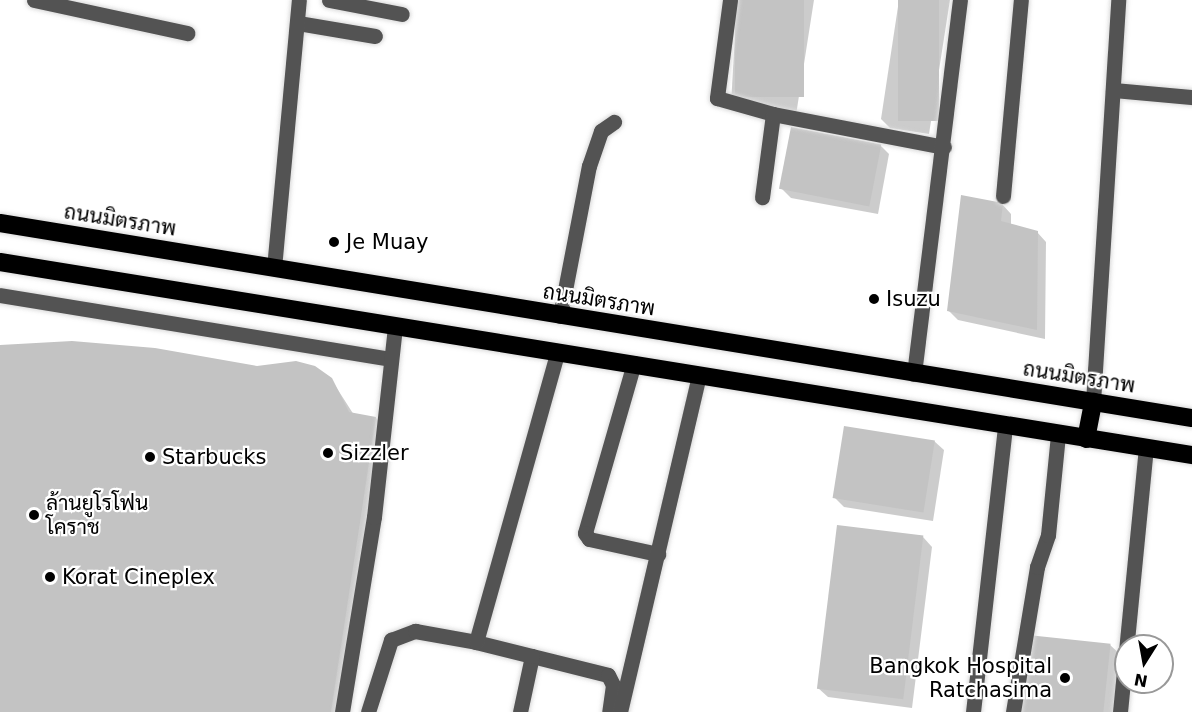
<!DOCTYPE html>
<meta charset="utf-8">
<style>
body{margin:0}
#map{position:relative;width:1192px;height:712px;overflow:hidden;background:#fff;font-family:"DejaVu Sans",Sarabun,sans-serif}
div>[style]{position:absolute}
[style*='--x']{left:calc(var(--x)*1px);top:calc(var(--y)*1px);width:calc(var(--w)*1px);rotate:calc(var(--a)*1deg)}
.shadow>*{inset:0;background:#0003}
.building>*{inset:0;background:#c3c3c3;transform-origin:0 0}
.roads{filter:drop-shadow(0 0 2px #dbdbdb) drop-shadow(0 0 2px #dbdbdb)}
.minor>*{height:15px;margin:-7.5px;padding:0 7.5px;transform-origin:7.5px;border-radius:7.5px;background:#535353}
.highway>*{height:18px;margin:-9px;padding:0 9px;transform-origin:9px;border-radius:9px;background:#000}
.dots>*{width:16px;height:16px;translate:-50% -50%;box-sizing:border-box;border:3px solid #fff;border-radius:50%}
span{translate:-50% -50%;white-space:nowrap;text-align:center;line-height:1.15;-webkit-text-stroke:4.5px #fff;paint-order:stroke}
.street-label{font-size:21px;color:#000}
.poi-label{font-size:21px;color:#000}
.left{translate:0 -50%;text-align:left}
.right{translate:-100% -50%;text-align:right}
.north{position:absolute;left:1114px;top:634px;width:60px;height:60px;box-sizing:border-box;background:#fff;border:2px solid #999;border-radius:50%;rotate:191deg;font-size:16px;font-weight:700;line-height:24px;text-align:center;color:#000}
.north::after{content:'';display:block;margin:auto;width:21px;height:27px;background:#000;clip-path:polygon(50% 0,100% 100%,50% 72%,0 100%)}
</style>
<div id="map">
<div class="shadow">
<div style="clip-path:polygon(737px 0,814px 0,796px 115px,731px 104px)"></div>
<div style="clip-path:polygon(899px 0,950px 0,929px 134px,890px 128px,881px 119px)"></div>
<div style="clip-path:polygon(880px 145px,889px 154px,878px 214px,791px 198px,782px 189px)"></div>
<div style="clip-path:polygon(1002px 204px,1011px 214px,1011px 225px,1037px 232px,1046px 242px,1045px 339px,958px 320px,949px 311px)"></div>
<div style="clip-path:polygon(0 347px,331px 379px,354px 415px,376px 418px,385px 428px,341px 712px,0 712px)"></div>
<div style="clip-path:polygon(934px 441px,944px 450px,933px 521px,844px 507px,835px 498px)"></div>
<div style="clip-path:polygon(923px 537px,932px 547px,912px 708px,828px 697px,818px 688px)"></div>
<div style="clip-path:polygon(1110px 645px,1120px 654px,1114px 712px,1021px 712px)"></div>
</div>
<div class="building">
<div style="left:735px;top:0;width:69px;height:97px"></div>
<div style="left:898px;top:0;width:41px;height:121px"></div>
<div style="left:791px;top:127px;width:92px;height:63px;rotate:11deg"></div>
<div style="clip-path:polygon(961px 195px,1003px 203px,1001px 221px,1038px 231px,1037px 330px,947px 311px)"></div>
<div style="clip-path:polygon(72px 341px,155px 348px,257px 366px,296px 361px,315px 366px,332px 378px,349px 412px,376px 417px,331px 712px,0 712px,0 345px)"></div>
<div style="left:844px;top:426px;width:92px;height:73px;rotate:9deg"></div>
<div style="left:837px;top:525px;width:87px;height:165px;rotate:7deg"></div>
<div style="left:1028px;top:635px;width:83px;height:78px;rotate:6deg"></div>
</div>
<div class="roads">
<div class="minor">
<div style="--x:34;--y:0;--w:157;--a:12.2"></div>
<div style="--x:329;--y:0;--w:74;--a:10.9"></div>
<div style="--x:730;--y:0;--w:99;--a:97.6"></div>
<div style="--x:717;--y:98;--w:58;--a:15.9"></div>
<div style="--x:773;--y:114;--w:84;--a:97.5"></div>
<div style="--x:298;--y:23;--w:78;--a:9.6"></div>
<div style="--x:1113;--y:90;--w:79;--a:5.1"></div>
<div style="--x:773;--y:114;--w:174;--a:10.9"></div>
<div style="--x:1003;--y:196;--w:197;--a:-84.8"></div>
<div style="--x:274;--y:268;--w:269;--a:-84.7"></div>
<div style="--x:0;--y:295;--w:394;--a:9.3"></div>
<div style="--x:560;--y:316;--w:153;--a:-79.1"></div>
<div style="--x:589;--y:166;--w:37;--a:-71"></div>
<div style="--x:601;--y:131;--w:16;--a:-35"></div>
<div style="--x:634;--y:363;--w:177;--a:106.1"></div>
<div style="--x:585;--y:533;--w:7;--a:56"></div>
<div style="--x:589;--y:539;--w:71;--a:12.3"></div>
<div style="--x:914;--y:374;--w:377;--a:-83"></div>
<div style="--x:1093;--y:402;--w:403;--a:-86.4"></div>
<div style="--x:532;--y:656;--w:78;--a:14"></div>
<div style="--x:608;--y:675;--w:11;--a:63"></div>
<div style="--x:613;--y:685;--w:27;--a:98"></div>
<div style="--x:342;--y:712;--w:198;--a:-80.7"></div>
<div style="--x:374;--y:517;--w:191;--a:-83.7"></div>
<div style="--x:368;--y:712;--w:76;--a:-72.3"></div>
<div style="--x:391;--y:640;--w:26;--a:-21"></div>
<div style="--x:415;--y:631;--w:62;--a:10.2"></div>
<div style="--x:520;--y:712;--w:57;--a:-77.9"></div>
<div style="--x:532;--y:656;--w:58;--a:-166"></div>
<div style="--x:476;--y:642;--w:302;--a:-74.3"></div>
<div style="--x:620;--y:712;--w:347;--a:-76.8"></div>
<div style="--x:973;--y:712;--w:288;--a:-83.6"></div>
<div style="--x:1013;--y:712;--w:147;--a:-80.6"></div>
<div style="--x:1037;--y:567;--w:34;--a:-71"></div>
<div style="--x:1048;--y:535;--w:101;--a:-84.3"></div>
<div style="--x:1120;--y:712;--w:265;--a:-84.4"></div>
</div>
<div class="highway">
<div style="--x:0;--y:223;--w:1208;--a:9.29"></div>
<div style="--x:0;--y:262;--w:1208;--a:9.2"></div>
<div style="--x:1086;--y:439;--w:38;--a:-79"></div>
</div>
</div>
<div class="dots">
<div style="left:334px;top:242px;background:#000"></div>
<div style="left:874px;top:299px;background:#000"></div>
<div style="left:328px;top:453px;background:#000"></div>
<div style="left:150px;top:457px;background:#000"></div>
<div style="left:34px;top:515px;background:#000"></div>
<div style="left:50px;top:577px;background:#000"></div>
<div style="left:1065px;top:678px;background:#000"></div>
</div>
<div class="street-label">
<span style="left:120px;top:220px;rotate:9deg">ถนนมิตรภาพ</span>
<span style="left:599px;top:300px;rotate:9deg">ถนนมิตรภาพ</span>
<span style="left:1079px;top:377px;rotate:9deg">ถนนมิตรภาพ</span>
</div>
<div class="poi-label">
<span class="left" style="left:346px;top:242px">Je Muay</span>
<span class="left" style="left:886px;top:299px">Isuzu</span>
<span class="left" style="left:340px;top:453px">Sizzler</span>
<span class="left" style="left:162px;top:457px">Starbucks</span>
<span class="left" style="left:46px;top:515px">ล้านยูโรโฟน<br>โคราช</span>
<span class="left" style="left:62px;top:577px">Korat Cineplex</span>
<span class="right" style="left:1052px;top:678px">Bangkok Hospital<br>Ratchasima</span>
</div>
<div class="north">N</div>
</div>
